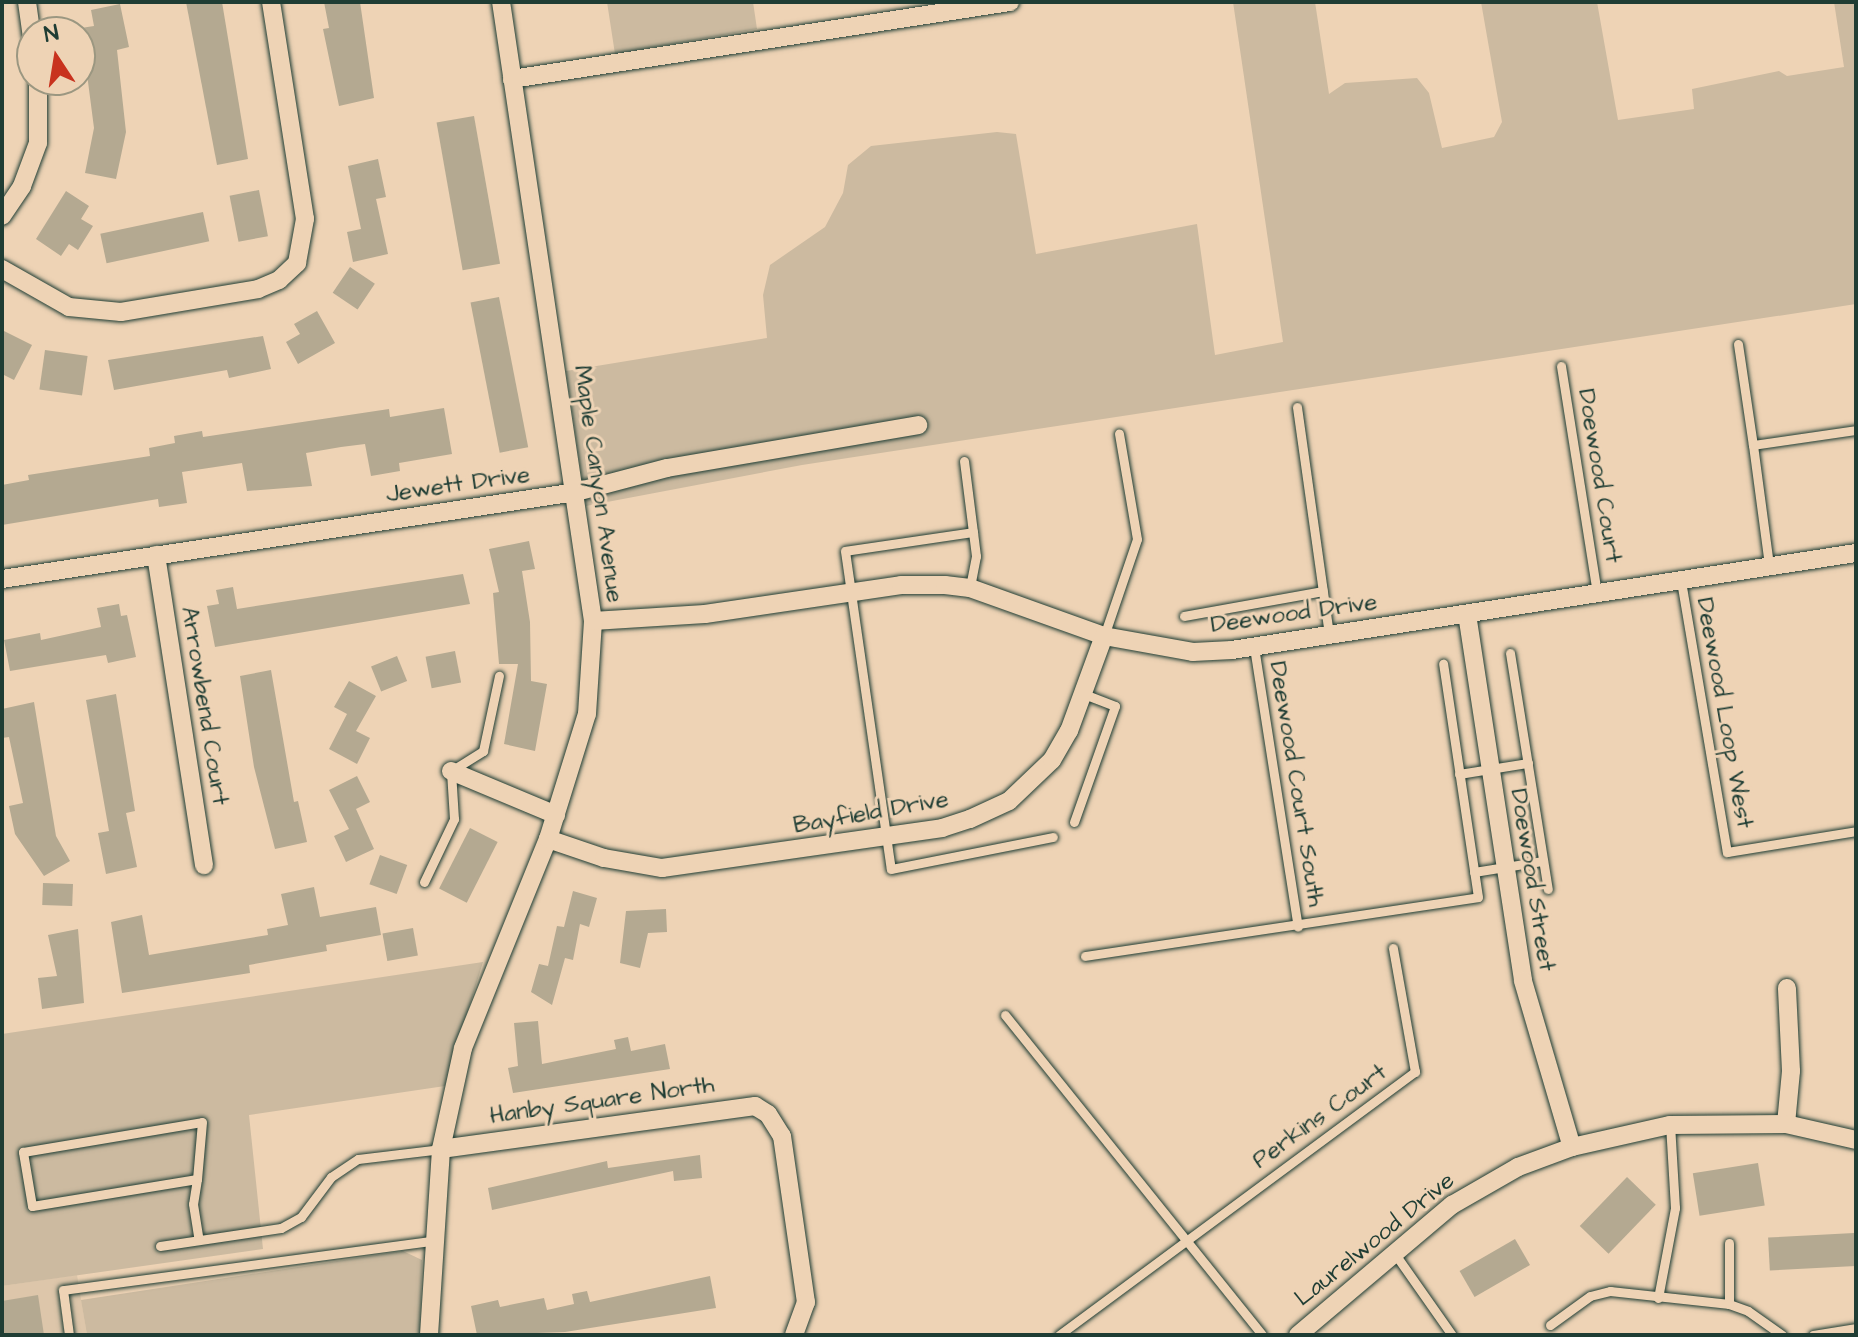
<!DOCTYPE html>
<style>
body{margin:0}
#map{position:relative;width:1858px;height:1337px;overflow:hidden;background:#eed3b5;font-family:"Architects Daughter",sans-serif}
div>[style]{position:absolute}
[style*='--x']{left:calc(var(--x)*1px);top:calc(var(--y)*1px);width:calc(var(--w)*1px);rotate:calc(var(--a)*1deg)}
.built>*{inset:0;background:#ddc6aa}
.green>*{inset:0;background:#ccbaa0}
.building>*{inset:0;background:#b4a991;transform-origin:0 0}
.roads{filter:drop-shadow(0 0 2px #1f3d34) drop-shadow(0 0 2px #1f3d34)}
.service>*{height:9px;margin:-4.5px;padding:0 4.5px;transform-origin:4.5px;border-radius:4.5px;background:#eed3b5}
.minor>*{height:18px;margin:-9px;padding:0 9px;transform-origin:9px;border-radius:9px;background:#eed3b5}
span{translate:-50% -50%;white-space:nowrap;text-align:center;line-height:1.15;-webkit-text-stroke:6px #eed3b5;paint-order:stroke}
.street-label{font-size:24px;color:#1f3d34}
.frame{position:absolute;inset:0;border:4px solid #1f3d34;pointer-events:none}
.north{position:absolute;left:16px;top:16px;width:80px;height:80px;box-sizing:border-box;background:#eed3b5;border:2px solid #9b9781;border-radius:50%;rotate:348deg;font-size:22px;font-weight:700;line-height:32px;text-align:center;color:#1f3d34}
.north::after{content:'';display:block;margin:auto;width:28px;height:36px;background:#c8321e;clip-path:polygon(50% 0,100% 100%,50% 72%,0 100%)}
</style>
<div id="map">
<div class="built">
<div style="clip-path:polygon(77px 1275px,87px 1335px,2px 1335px,2px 1286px)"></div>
</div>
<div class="green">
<div style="clip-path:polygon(607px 2px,753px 2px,757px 29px,615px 54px)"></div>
<div style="clip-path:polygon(1233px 2px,1315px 2px,1329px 94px,1345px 83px,1417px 78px,1429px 93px,1442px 148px,1494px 137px,1502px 122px,1481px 2px,1597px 2px,1618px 120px,1694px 109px,1692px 89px,1779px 71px,1787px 76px,1844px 67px,1834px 2px,1856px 2px,1856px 304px,802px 465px,586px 506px,566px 371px,767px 338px,763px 295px,770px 265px,825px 227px,843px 193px,848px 165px,871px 146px,997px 132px,1016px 134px,1036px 254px,1197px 224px,1215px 355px,1283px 342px)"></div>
<div style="clip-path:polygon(483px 962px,445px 1086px,249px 1115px,263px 1249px,2px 1286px,2px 1034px)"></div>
<div style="clip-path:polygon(403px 1251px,422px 1260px,420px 1335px,87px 1335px,81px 1300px)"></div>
</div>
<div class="building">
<div style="clip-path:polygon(186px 2px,222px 2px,248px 159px,217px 165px)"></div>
<div style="clip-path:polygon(324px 2px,360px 2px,374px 98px,339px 106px,323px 29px,329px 28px)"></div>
<div style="clip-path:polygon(120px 4px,129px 47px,117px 50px,126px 132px,116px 179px,85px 173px,94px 128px,81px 28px,94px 26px,91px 10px)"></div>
<div style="left:474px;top:116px;width:150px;height:38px;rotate:80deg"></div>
<div style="clip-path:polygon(378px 159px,386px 197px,376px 199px,388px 254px,353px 262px,347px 232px,361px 229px,348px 166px)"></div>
<div style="left:259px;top:190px;width:47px;height:30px;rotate:79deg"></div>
<div style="clip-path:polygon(66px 191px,89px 206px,81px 219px,93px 226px,78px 250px,69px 244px,61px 256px,36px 239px)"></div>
<div style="left:203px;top:212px;width:30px;height:105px;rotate:78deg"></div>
<div style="left:350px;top:267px;width:30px;height:31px;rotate:34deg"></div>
<div style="left:499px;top:297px;width:153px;height:29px;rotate:79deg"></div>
<div style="clip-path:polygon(317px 311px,335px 343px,298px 364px,286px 342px,300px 334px,294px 324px)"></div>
<div style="clip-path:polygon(2px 330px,32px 345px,14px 380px,2px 374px)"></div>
<div style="clip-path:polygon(263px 336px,271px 369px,229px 378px,227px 370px,114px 390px,108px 360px)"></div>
<div style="left:45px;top:350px;width:43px;height:40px;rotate:8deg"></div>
<div style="clip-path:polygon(444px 408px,452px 454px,399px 463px,400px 471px,371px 476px,365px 444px,341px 447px,306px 453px,312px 486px,247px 491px,242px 463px,182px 472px,187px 503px,159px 507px,158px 499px,2px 525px,2px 485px,29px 480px,28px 475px,150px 456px,149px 448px,175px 443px,174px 436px,202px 431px,203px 437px,389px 409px,390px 417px)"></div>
<div style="clip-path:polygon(529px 541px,535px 569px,522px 571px,530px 622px,531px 681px,547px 684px,535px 751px,504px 744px,518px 664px,499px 664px,493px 593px,499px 592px,489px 549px)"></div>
<div style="clip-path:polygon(463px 574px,470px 604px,215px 647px,207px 606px,219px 604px,216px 590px,233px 587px,237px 609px)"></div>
<div style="clip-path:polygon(119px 604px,121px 616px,127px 615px,136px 657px,108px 663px,106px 655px,10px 671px,4px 640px,40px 633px,41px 640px,101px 627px,97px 608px)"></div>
<div style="left:455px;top:651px;width:32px;height:30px;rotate:79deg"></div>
<div style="left:397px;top:656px;width:27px;height:28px;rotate:68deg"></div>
<div style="clip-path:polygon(271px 670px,294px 802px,298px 801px,307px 842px,275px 849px,254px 767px,240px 676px)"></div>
<div style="clip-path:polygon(349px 681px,376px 696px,356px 731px,370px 738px,357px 764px,329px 749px,347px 714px,334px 707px)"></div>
<div style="clip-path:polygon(116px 694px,135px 811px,126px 813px,137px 867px,106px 874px,98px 833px,109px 831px,86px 700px)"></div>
<div style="clip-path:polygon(34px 702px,56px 836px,70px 861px,44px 876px,15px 834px,9px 806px,23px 803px,9px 737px,2px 738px,2px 709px)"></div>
<div style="clip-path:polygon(357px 776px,370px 802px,356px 809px,374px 849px,346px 862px,334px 836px,349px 829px,329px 790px)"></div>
<div style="left:470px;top:828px;width:31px;height:68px;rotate:27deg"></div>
<div style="left:380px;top:855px;width:29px;height:31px;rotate:20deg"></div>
<div style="left:43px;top:883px;width:30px;height:22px;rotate:2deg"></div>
<div style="clip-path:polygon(314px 887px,320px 917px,376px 907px,381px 935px,326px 945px,327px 951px,249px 965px,250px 973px,122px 993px,111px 922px,142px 915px,149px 955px,268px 935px,267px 929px,288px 925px,281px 894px)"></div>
<div style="clip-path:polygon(573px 891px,597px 898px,589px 927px,580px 924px,573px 960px,565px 958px,552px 1005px,531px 992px,539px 964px,548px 966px,557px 926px,564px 927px)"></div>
<div style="clip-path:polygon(666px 909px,667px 932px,648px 933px,640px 968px,620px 963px,626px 911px)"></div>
<div style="left:413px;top:928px;width:28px;height:31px;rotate:80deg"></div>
<div style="clip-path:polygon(78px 929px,84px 1003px,42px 1009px,38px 978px,57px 976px,48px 935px)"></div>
<div style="clip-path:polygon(538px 1021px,542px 1064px,616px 1049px,614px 1040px,628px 1037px,631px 1051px,665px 1044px,670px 1069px,513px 1093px,508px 1068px,518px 1066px,514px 1023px)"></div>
<div style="clip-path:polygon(700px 1155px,702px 1178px,674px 1181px,673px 1171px,492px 1210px,488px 1188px,607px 1161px,608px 1168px)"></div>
<div style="left:1758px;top:1163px;width:43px;height:66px;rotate:81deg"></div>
<div style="left:1627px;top:1177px;width:40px;height:68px;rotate:44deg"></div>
<div style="left:1854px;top:1233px;width:33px;height:86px;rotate:87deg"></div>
<div style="left:1515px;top:1239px;width:30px;height:64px;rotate:60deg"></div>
<div style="clip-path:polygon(710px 1276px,716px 1308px,565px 1332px,477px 1335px,471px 1306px,498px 1300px,500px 1307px,544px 1298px,547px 1310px,574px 1304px,572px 1294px,587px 1291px,590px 1302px)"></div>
<div style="clip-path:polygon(38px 1295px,44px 1335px,2px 1335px,2px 1301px)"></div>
</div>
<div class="roads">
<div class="service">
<div style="--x:1738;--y:344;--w:102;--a:81.6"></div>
<div style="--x:1561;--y:366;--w:230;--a:81"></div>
<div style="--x:1297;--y:407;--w:229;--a:82"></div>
<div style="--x:964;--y:461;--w:96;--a:82.8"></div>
<div style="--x:976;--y:556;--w:33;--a:101"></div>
<div style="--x:973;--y:532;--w:129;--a:171.6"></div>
<div style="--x:845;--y:551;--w:321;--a:81.8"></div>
<div style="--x:891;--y:869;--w:165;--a:-11.2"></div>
<div style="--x:1769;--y:565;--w:121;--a:-97.6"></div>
<div style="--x:1753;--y:445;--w:104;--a:-8.3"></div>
<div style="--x:1681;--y:581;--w:275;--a:80.4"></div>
<div style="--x:1727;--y:852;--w:131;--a:-9.2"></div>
<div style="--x:1184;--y:616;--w:141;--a:-10.2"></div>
<div style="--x:1104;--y:636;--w:102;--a:-71.2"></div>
<div style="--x:1137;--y:539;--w:107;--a:-99.7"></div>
<div style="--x:1254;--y:647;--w:283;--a:81.1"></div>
<div style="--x:1510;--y:653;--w:239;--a:80.9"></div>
<div style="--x:1459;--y:774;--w:70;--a:-9.1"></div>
<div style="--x:1074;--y:822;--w:123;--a:-70.5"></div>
<div style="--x:1115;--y:706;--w:34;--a:-159"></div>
<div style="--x:1474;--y:872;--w:70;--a:-9.1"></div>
<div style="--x:424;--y:882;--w:70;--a:-64.5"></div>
<div style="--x:454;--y:819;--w:48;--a:-93.6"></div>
<div style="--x:451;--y:771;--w:38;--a:-32"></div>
<div style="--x:483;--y:751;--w:77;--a:-78"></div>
<div style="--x:1085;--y:956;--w:397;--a:-8.5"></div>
<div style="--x:1478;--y:897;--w:236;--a:-98.5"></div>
<div style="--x:1005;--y:1015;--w:410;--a:51.2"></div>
<div style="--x:197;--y:1179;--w:167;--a:170.7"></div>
<div style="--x:32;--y:1206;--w:55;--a:-99.5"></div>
<div style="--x:23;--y:1152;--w:181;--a:-9.5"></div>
<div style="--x:202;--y:1122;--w:57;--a:95"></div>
<div style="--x:197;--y:1179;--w:25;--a:99"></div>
<div style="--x:193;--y:1204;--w:36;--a:81"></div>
<div style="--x:160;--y:1246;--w:122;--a:-8.5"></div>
<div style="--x:281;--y:1228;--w:23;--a:-29"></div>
<div style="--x:301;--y:1217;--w:50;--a:-53.1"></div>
<div style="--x:331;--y:1177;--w:32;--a:-34"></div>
<div style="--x:358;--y:1159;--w:84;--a:-6.9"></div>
<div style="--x:1395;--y:1254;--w:99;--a:54.9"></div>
<div style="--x:1658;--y:1298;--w:92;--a:-79.3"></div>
<div style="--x:1675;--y:1208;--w:83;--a:-93.4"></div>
<div style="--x:1729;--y:1304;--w:61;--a:-90"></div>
<div style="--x:1550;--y:1325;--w:49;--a:-35.9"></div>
<div style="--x:1590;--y:1296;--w:21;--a:-14"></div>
<div style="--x:1610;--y:1291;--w:120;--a:6.2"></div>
<div style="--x:1729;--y:1304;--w:20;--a:20"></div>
<div style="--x:1748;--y:1311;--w:42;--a:35.2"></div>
<div style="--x:69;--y:1335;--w:45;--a:-97.6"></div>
<div style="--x:63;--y:1290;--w:372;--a:-7.6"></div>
<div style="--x:1059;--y:1335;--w:443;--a:-36.5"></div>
<div style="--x:1415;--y:1072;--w:126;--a:-100.1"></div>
<div style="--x:1813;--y:1335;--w:44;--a:-9.2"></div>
</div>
<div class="minor">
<div style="--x:27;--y:2;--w:35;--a:82"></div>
<div style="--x:512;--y:79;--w:504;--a:-8.79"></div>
<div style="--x:2;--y:216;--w:36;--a:-56"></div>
<div style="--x:22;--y:186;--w:46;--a:-69.6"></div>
<div style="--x:38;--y:143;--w:63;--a:-90"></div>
<div style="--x:2;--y:269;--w:77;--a:29.6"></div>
<div style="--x:69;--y:307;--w:52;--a:5.5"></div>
<div style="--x:121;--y:312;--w:139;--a:-9.5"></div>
<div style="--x:258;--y:289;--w:23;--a:-23"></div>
<div style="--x:279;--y:280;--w:25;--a:-43"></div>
<div style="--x:297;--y:263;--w:45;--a:-79.7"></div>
<div style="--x:305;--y:219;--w:220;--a:-98.9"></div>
<div style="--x:156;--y:555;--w:314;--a:81.2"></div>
<div style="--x:2;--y:579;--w:581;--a:-8.62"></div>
<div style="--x:576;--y:492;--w:94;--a:-14.8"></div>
<div style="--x:667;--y:468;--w:255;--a:-9.7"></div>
<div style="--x:1467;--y:614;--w:371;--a:81.3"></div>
<div style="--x:1523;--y:981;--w:173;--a:73.6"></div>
<div style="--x:593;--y:621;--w:112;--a:-3.6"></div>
<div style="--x:705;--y:614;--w:198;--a:-8.4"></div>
<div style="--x:901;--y:585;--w:44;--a:0"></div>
<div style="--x:945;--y:585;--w:25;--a:7"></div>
<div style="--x:970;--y:588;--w:142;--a:19.7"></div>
<div style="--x:1104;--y:636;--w:90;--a:10.2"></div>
<div style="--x:1193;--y:652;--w:39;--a:-3"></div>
<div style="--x:1232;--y:650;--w:631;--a:-8.84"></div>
<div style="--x:451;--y:771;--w:114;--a:22.7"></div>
<div style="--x:548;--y:839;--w:59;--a:18.7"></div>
<div style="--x:604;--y:858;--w:59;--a:9.8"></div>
<div style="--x:662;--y:868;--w:283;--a:-8.1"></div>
<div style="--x:942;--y:828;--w:29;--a:-18"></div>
<div style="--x:970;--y:819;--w:43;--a:-24.8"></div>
<div style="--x:1009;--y:801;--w:59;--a:-43.6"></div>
<div style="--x:1052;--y:760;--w:34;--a:-60"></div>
<div style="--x:1069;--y:731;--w:101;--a:-69.8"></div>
<div style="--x:1786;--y:1124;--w:53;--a:-84.6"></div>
<div style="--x:1791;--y:1071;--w:83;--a:-92.8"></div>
<div style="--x:441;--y:1149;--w:317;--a:-7.8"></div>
<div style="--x:755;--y:1106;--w:15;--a:32"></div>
<div style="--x:768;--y:1114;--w:26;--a:58"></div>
<div style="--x:782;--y:1136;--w:168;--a:81.8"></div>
<div style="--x:806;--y:1302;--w:35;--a:110"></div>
<div style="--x:429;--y:1335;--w:186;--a:-86.3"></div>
<div style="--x:441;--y:1149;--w:103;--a:-77.7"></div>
<div style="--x:463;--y:1048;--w:226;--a:-67.9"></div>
<div style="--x:548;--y:839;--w:131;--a:-72.7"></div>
<div style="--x:587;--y:714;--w:93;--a:-86.3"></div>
<div style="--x:593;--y:621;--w:626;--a:-98.45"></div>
<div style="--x:1298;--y:1335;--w:202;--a:-40.2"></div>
<div style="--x:1452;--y:1205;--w:76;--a:-29.9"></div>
<div style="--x:1518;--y:1167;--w:58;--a:-20.3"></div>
<div style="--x:1572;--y:1147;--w:100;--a:-12.7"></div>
<div style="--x:1670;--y:1125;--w:116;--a:-0.5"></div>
<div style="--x:1786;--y:1124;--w:72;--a:12.9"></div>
</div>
</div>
<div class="street-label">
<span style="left:1599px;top:476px;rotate:81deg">Doewood Court</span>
<span style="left:598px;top:484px;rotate:82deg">Maple Canyon Avenue</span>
<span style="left:458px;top:485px;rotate:-8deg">Jewett Drive</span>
<span style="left:1294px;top:614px;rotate:-8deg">Deewood Drive</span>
<span style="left:204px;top:706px;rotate:81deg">Arrowbend Court</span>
<span style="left:1724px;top:713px;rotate:80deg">Deewood Loop West</span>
<span style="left:1296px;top:784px;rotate:81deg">Deewood Court South</span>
<span style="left:871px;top:813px;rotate:-10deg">Bayfield Drive</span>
<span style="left:1532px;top:880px;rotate:81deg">Doewood Street</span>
<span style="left:602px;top:1101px;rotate:-8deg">Hanby Square North</span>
<span style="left:1320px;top:1117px;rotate:-36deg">Perkins Court</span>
<span style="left:1375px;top:1240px;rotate:-39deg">Laurelwood Drive</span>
</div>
<div class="frame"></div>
<div class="north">N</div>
</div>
